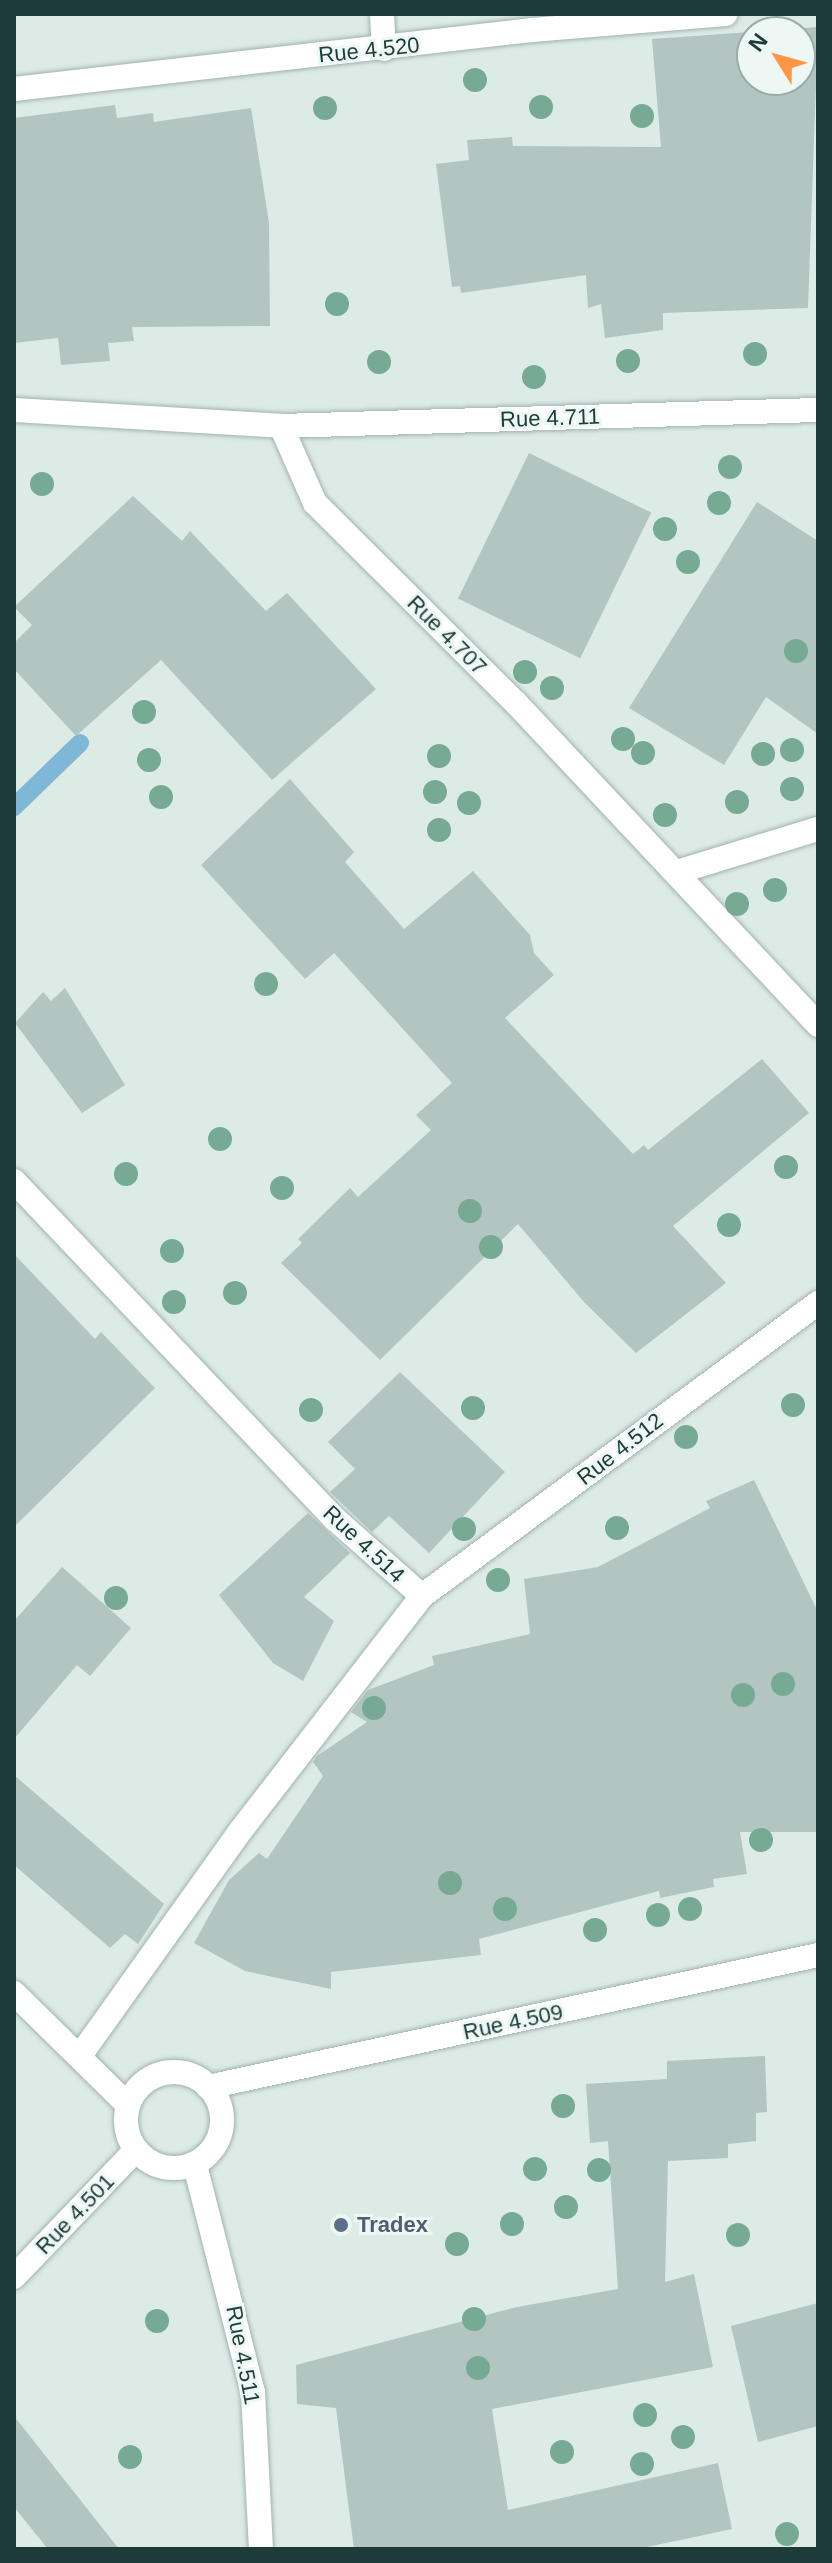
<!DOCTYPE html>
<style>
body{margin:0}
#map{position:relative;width:832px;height:2563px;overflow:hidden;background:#ddebe7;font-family:Helvetica,sans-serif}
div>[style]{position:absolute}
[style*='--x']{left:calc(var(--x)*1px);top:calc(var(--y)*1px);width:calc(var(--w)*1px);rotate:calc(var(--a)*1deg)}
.stream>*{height:18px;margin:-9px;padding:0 9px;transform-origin:9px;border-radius:9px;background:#7fb8d6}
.building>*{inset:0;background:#b2c5c1;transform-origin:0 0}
.roads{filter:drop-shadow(0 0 2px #a0b3af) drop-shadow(0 0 2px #a0b3af)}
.minor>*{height:24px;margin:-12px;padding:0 12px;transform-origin:12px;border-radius:12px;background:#fff}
.minor>.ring{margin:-12px;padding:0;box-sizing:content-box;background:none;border:24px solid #fff;border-radius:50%}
.trees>*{width:24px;height:24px;margin:-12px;border-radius:50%;background:#77aa95}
.dots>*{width:22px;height:22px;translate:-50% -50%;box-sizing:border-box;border:4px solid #edf7f4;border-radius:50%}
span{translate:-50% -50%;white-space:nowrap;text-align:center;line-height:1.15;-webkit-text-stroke:6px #edf7f4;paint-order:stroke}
.street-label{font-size:22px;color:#1d3b39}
.service-label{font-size:22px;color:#4e5e75;font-weight:700}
.left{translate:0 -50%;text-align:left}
.frame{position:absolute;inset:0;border:16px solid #1d3b39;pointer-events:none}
.north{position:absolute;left:736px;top:16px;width:80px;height:80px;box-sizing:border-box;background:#edf7f4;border:2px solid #9aaca9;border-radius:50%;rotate:307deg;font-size:22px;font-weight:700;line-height:32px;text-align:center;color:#1d3b39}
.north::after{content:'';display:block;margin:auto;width:28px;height:36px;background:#ff9646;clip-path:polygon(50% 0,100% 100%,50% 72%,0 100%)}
</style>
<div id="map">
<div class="stream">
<div style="--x:14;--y:807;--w:92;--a:-44.1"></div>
</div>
<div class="building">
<div style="clip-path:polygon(evenodd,818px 27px,808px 308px,663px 313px,663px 330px,605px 338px,601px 304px,588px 308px,586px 275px,461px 293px,460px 286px,452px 287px,436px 164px,469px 160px,467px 140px,512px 137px,513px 146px,661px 147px,652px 39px,818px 27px,752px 32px,800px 32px,800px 80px,752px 80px,752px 32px)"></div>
<div style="clip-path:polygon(115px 105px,117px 118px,153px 113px,154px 122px,251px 108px,269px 223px,270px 326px,132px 327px,134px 341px,108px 343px,110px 361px,61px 365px,58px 338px,14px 343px,14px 118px)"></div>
<div style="left:529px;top:453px;width:136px;height:162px;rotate:26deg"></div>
<div style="clip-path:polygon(133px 496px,182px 541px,190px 531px,266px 611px,287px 593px,376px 689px,272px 780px,161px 660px,76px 736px,14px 669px,14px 643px,32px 625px,14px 607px)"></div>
<div style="clip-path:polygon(757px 502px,818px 541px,818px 734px,766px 697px,724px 765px,629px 708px)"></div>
<div style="clip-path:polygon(290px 779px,354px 852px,345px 862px,404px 929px,473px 871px,530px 935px,534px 953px,554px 975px,505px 1018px,633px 1154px,644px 1145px,648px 1150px,762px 1059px,809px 1113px,673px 1226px,726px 1283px,636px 1353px,584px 1302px,518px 1224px,380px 1360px,281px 1263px,302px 1243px,298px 1239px,350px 1188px,358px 1197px,431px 1130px,416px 1115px,452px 1083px,334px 953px,305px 979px,201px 865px)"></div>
<div style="clip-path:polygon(65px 988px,125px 1085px,82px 1113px,15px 1023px,43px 992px,51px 1001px)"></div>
<div style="clip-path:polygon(14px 1254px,95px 1339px,101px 1332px,155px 1388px,14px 1527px)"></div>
<div style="clip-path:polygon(400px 1372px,505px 1472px,429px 1553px,389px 1516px,372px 1532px,330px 1492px,355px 1469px,328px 1442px)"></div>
<div style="clip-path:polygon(754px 1480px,818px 1612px,818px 1832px,740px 1832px,747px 1874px,713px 1879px,714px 1887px,660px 1898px,659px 1891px,479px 1939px,481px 1955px,331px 1972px,331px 1989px,245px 1971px,194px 1943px,229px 1880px,259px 1853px,267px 1859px,323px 1776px,313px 1762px,317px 1756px,367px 1722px,351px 1712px,368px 1690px,434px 1665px,432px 1656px,530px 1634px,524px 1579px,598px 1567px,710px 1508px,706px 1501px)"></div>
<div style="clip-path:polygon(308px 1513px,350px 1553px,304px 1597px,334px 1621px,303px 1681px,273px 1663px,219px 1595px)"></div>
<div style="clip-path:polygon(62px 1567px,131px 1628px,90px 1676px,77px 1665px,14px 1739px,14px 1621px)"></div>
<div style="clip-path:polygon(14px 1775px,164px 1904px,138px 1944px,125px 1934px,110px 1948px,14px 1865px)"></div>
<div style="clip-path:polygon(765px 2056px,767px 2112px,756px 2113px,756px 2141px,728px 2144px,728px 2158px,668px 2161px,665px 2282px,694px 2274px,713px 2367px,492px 2409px,508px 2510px,718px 2463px,732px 2529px,638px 2549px,354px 2549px,336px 2408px,297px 2404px,296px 2365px,517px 2307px,618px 2289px,608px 2141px,590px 2143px,586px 2084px,667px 2079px,667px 2061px)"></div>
<div style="clip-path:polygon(818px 2303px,818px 2426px,758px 2442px,731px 2326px)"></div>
<div style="clip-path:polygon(14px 2416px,119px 2549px,48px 2549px,14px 2507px)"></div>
</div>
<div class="roads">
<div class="minor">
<div style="--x:382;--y:14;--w:35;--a:87"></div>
<div style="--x:14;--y:89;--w:521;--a:-6.5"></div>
<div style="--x:532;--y:30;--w:194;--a:-4.7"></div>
<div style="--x:14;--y:410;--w:267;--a:3.4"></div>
<div style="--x:281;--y:426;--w:84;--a:66.2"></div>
<div style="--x:315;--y:503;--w:282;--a:44.9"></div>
<div style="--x:515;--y:702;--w:443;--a:46.8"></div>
<div style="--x:281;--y:426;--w:537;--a:-1.71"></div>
<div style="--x:677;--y:872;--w:147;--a:-17"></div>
<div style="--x:14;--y:1181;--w:466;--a:46.5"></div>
<div style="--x:335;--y:1519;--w:116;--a:41.5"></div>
<div style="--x:422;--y:1596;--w:296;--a:127.7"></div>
<div style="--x:241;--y:1830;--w:275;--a:125.5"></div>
<div style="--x:422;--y:1596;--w:493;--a:-36.5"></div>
<div style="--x:14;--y:1993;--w:158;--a:44.5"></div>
<div class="ring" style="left:126px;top:2072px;width:72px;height:72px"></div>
<div style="--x:208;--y:2087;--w:624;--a:-12.21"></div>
<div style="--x:195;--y:2165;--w:234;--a:75.7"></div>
<div style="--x:253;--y:2392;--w:157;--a:87.1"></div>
<div style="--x:14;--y:2277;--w:175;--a:-46.2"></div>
</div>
</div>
<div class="trees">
<div style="left:475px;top:80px"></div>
<div style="left:541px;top:107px"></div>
<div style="left:325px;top:108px"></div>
<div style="left:642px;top:116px"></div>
<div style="left:337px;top:304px"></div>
<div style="left:755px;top:354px"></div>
<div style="left:628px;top:361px"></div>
<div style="left:379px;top:362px"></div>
<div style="left:534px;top:377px"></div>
<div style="left:730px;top:467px"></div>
<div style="left:42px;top:484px"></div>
<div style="left:719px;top:503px"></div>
<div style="left:665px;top:529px"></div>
<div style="left:688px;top:562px"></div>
<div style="left:796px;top:651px"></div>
<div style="left:525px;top:672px"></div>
<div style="left:552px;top:688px"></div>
<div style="left:144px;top:712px"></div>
<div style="left:623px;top:739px"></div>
<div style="left:792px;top:750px"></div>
<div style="left:643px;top:753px"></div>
<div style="left:763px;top:754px"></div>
<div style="left:439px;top:756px"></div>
<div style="left:149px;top:760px"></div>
<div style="left:792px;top:789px"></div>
<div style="left:435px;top:792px"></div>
<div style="left:161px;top:797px"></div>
<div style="left:737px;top:802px"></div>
<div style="left:469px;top:803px"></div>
<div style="left:665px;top:815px"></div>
<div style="left:439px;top:830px"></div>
<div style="left:775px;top:890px"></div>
<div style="left:737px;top:904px"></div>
<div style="left:266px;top:984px"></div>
<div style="left:220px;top:1139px"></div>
<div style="left:786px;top:1167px"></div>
<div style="left:126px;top:1174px"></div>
<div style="left:282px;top:1188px"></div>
<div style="left:470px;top:1211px"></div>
<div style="left:729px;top:1225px"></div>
<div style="left:491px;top:1247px"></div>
<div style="left:172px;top:1251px"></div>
<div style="left:235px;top:1293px"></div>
<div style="left:174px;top:1302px"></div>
<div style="left:793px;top:1405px"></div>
<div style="left:473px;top:1408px"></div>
<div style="left:311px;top:1410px"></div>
<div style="left:686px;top:1437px"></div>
<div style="left:617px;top:1528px"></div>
<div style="left:464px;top:1529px"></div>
<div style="left:498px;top:1580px"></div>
<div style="left:116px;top:1598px"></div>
<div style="left:783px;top:1684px"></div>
<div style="left:743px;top:1695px"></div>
<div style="left:374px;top:1708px"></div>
<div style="left:761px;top:1840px"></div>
<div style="left:450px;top:1883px"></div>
<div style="left:505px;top:1909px"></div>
<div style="left:690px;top:1909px"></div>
<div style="left:658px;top:1915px"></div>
<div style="left:595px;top:1930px"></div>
<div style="left:563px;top:2106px"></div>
<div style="left:535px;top:2169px"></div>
<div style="left:599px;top:2170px"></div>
<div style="left:566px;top:2207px"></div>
<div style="left:512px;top:2224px"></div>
<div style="left:738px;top:2235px"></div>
<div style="left:457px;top:2244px"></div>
<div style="left:474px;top:2319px"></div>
<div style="left:157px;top:2321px"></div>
<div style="left:478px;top:2368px"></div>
<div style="left:645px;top:2415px"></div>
<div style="left:683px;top:2437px"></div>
<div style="left:562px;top:2452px"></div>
<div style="left:130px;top:2457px"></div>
<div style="left:642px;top:2464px"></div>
<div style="left:787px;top:2534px"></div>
</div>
<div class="dots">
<div style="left:341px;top:2225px;background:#5c6f8a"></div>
</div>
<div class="street-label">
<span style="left:369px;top:50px;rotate:-6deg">Rue 4.520</span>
<span style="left:550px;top:418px;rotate:-2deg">Rue 4.711</span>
<span style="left:447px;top:635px;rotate:45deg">Rue 4.707</span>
<span style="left:620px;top:1449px;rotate:-38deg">Rue 4.512</span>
<span style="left:364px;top:1544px;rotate:43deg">Rue 4.514</span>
<span style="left:513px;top:2022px;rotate:-12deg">Rue 4.509</span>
<span style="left:75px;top:2214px;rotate:-46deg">Rue 4.501</span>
<span style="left:243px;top:2355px;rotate:79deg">Rue 4.511</span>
</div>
<div class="service-label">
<span class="left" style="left:357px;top:2225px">Tradex</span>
</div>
<div class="frame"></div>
<div class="north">N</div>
</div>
